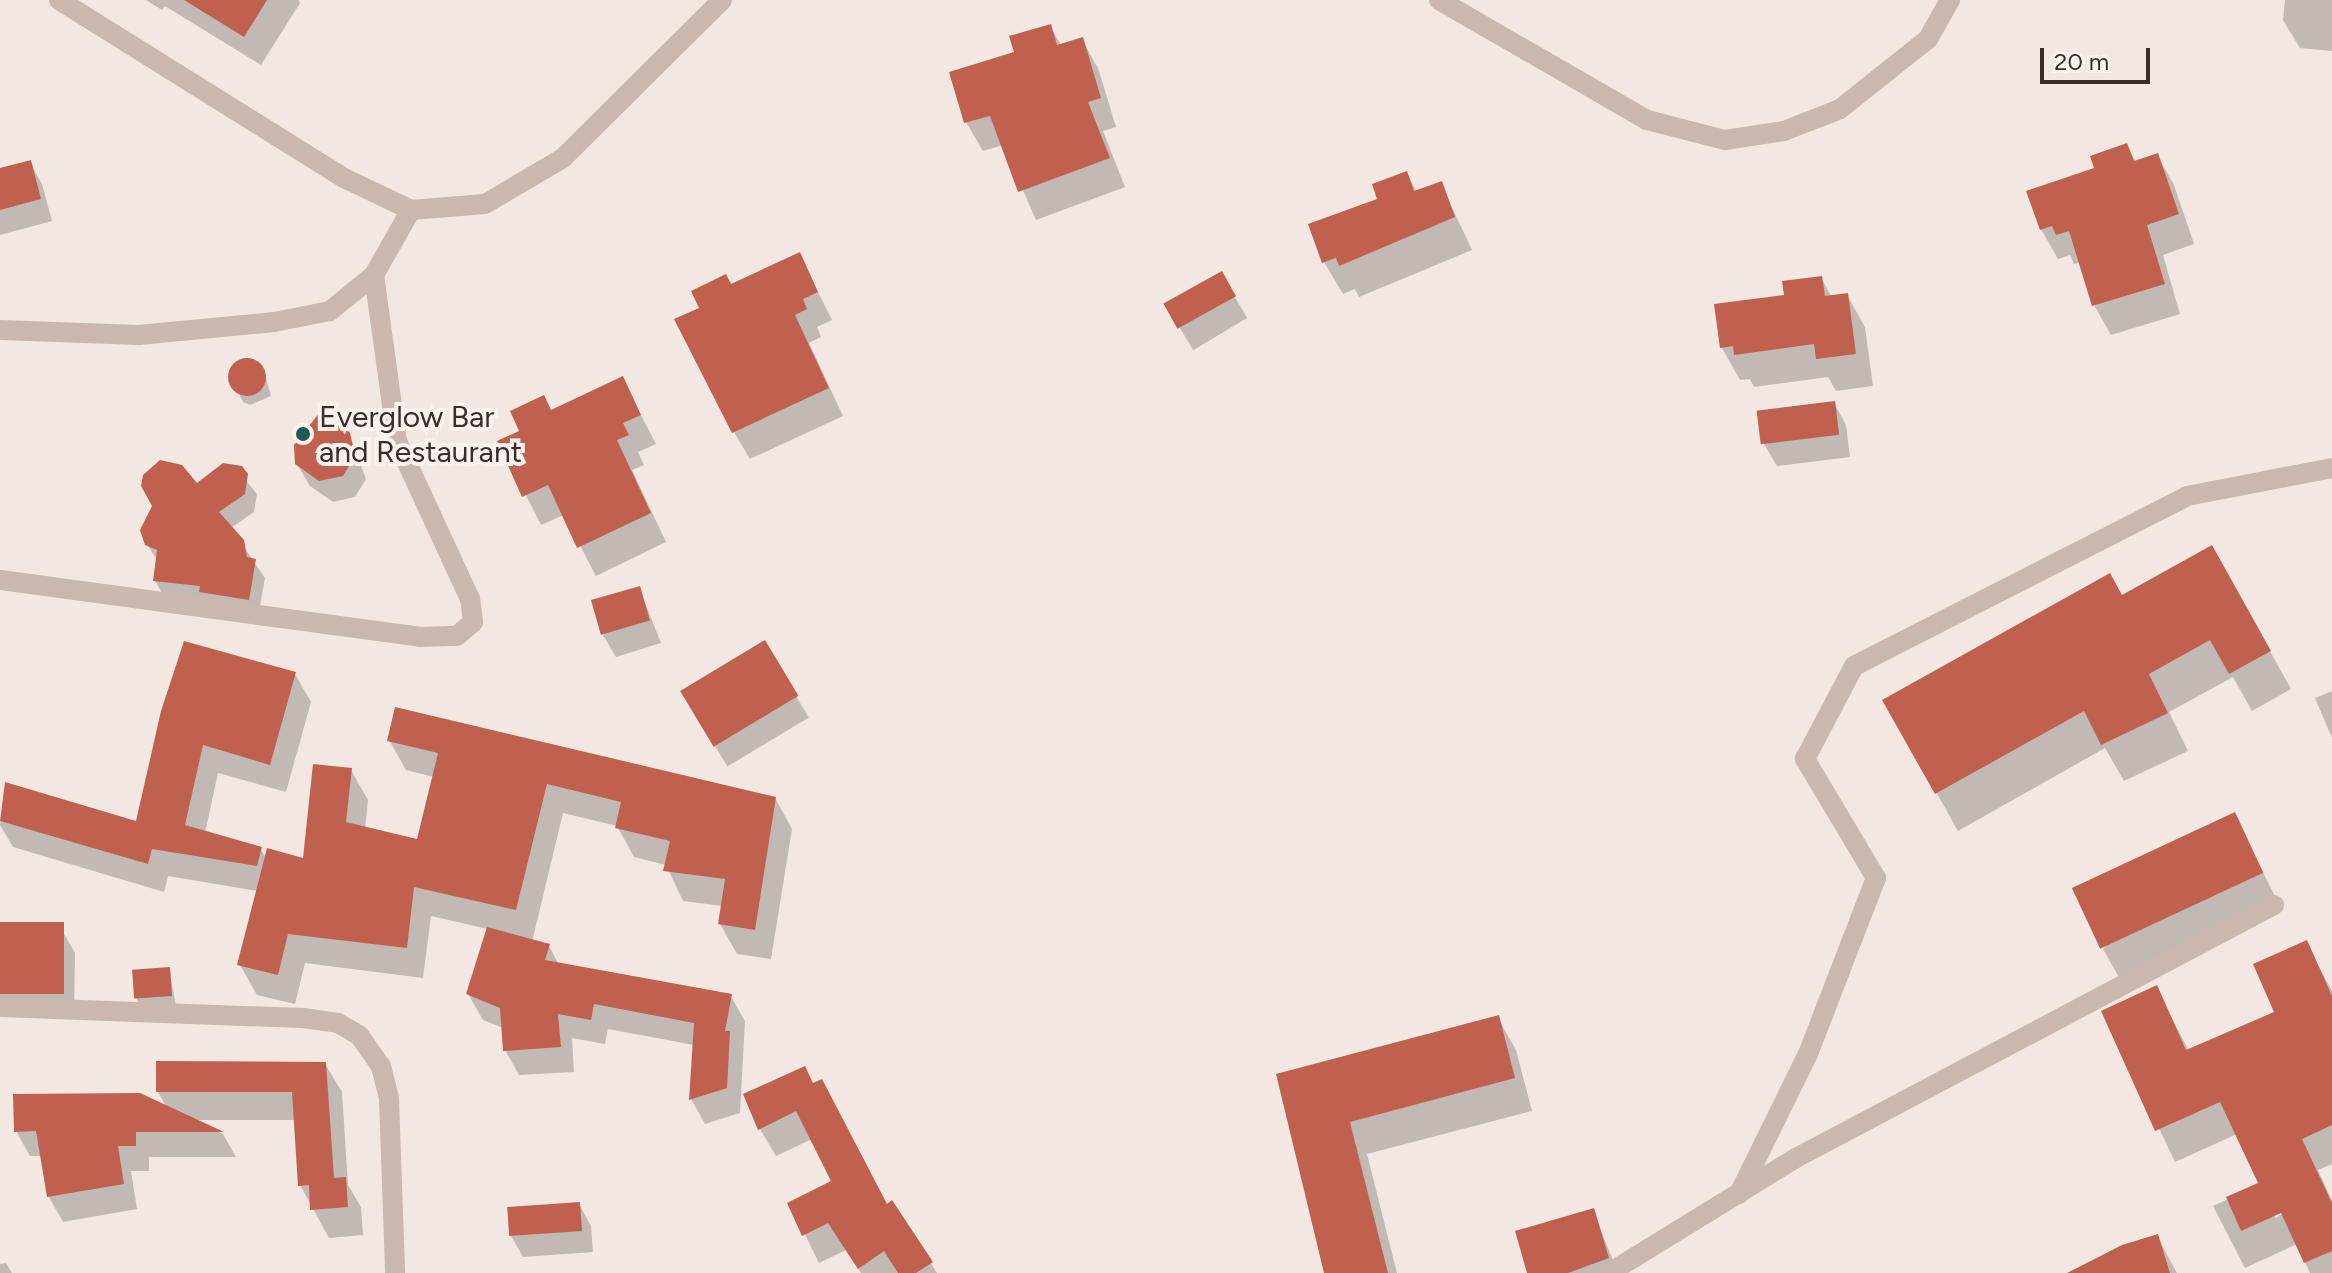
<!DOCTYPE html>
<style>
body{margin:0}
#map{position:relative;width:2332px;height:1273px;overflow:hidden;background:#f2e8e1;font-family:Figtree,sans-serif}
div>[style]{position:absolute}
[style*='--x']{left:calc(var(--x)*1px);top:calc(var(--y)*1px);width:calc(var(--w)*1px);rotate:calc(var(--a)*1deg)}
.shadow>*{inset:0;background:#0003;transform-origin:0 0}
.building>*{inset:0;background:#c06150;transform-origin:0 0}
.round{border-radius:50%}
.minor>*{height:20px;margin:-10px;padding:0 10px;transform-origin:10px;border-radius:10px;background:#cab7ad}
.dots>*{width:22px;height:22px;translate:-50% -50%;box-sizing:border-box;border:4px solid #faf3ed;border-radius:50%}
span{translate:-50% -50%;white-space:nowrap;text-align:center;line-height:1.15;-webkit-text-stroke:8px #faf3ed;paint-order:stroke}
.poi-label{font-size:30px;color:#392e2b}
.left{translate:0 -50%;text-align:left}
.scale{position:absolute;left:2040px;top:48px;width:110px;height:36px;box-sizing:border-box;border:4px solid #392e2b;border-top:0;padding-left:10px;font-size:24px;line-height:28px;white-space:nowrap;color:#392e2b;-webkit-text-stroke:6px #faf3ed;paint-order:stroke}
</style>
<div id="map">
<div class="shadow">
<div style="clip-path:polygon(146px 0,299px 0,300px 3px,261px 65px,165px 6px,162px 10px)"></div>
<div style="clip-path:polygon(2285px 0,2332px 0,2332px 51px,2300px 48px,2283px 20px)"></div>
<div style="clip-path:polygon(1050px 26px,1061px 45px,1082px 40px,1098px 68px,1116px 127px,1103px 131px,1125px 187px,1036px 220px,1003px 145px,983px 151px,966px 122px,1016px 54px)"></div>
<div style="clip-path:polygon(2126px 145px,2136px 162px,2157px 155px,2174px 185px,2194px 244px,2163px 255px,2180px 314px,2111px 335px,2094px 305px,2081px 262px,2074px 264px,2070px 255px,2058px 259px,2041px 229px)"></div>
<div style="clip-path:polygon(30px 163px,42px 184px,52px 221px,0 235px,0 170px)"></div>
<div style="clip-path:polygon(1406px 173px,1417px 192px,1441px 184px,1472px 250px,1359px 297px,1355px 289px,1343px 294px,1324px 262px)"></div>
<div style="clip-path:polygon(799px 254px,832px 320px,817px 327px,821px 337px,809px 343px,843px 416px,750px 459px,734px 432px,701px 309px,730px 286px)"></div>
<div style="left:1221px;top:274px;width:51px;height:63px;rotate:59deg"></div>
<div style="clip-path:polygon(1821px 278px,1832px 297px,1847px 295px,1865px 327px,1873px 386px,1836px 391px,1828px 377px,1754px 387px,1750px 379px,1740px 380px,1722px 348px,1716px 305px,1786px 296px)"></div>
<div style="clip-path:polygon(250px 360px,264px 371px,271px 396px,250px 405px,243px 402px,230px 374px,233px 366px)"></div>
<div style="clip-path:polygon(622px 379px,656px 444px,638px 452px,644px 465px,632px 470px,666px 542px,596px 576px,564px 515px,541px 525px,499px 442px)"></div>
<div style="clip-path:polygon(1834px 403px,1846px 425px,1850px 457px,1777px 466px,1764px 444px)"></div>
<div style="clip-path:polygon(349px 434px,366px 479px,355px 497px,333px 502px,310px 486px,297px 464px)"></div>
<div style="clip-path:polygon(171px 462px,197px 486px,232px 464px,257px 494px,254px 512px,231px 528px,265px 578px,258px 617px,166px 599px,155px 581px,158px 562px,147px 544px,154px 506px,152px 467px)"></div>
<div style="clip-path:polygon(2233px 585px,2291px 689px,2252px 711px,2233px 677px,2169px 712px,2188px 751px,2124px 781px,2105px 748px,1958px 831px,1885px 701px,2122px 597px)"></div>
<div style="clip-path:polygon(639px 588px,661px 643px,616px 657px,603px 635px)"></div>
<div style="left:764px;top:643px;width:87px;height:95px;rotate:59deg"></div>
<div style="clip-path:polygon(295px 674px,311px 702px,286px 792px,218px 773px,205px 833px,260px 848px,266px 858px,305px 861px,351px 770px,368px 800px,365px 829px,419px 841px,434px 777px,406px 770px,389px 740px,775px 798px,792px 829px,771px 959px,737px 954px,720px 924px,723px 906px,683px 901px,666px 865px,634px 857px,617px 826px,563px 813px,532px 942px,549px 946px,559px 965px,730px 995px,745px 1021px,740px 1113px,705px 1124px,691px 1099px,694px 1045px,608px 1029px,605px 1044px,572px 1038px,574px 1072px,519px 1075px,505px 1050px,503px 1028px,483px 1020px,468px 994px,488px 929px,431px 916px,423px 978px,305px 963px,295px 1004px,257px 995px,240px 965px,258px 891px,168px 876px,164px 892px,13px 847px,0 825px,7px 785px,137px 823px,163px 711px)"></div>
<div style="clip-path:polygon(2332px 691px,2332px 738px,2315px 698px)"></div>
<div style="clip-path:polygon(2234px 815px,2280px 906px,2121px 981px,2103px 949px)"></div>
<div style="clip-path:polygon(0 932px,63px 932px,75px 953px,74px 1016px,0 1013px)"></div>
<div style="clip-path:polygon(evenodd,2306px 943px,2332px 991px,2332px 1164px,2318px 1170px,2332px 1201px,2332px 1273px,2310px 1273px,2297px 1244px,2245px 1268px,2213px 1206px,2261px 1184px,2237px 1134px,2175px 1162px,2104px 1012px,2156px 988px,2189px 1051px,2277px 1013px,2306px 943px,2291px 1210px,2275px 1218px,2275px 1213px,2291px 1210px)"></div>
<div style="clip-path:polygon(169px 969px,176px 1006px,142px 1008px,136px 998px)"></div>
<div style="clip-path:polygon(1498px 1018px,1516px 1050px,1532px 1111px,1367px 1154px,1397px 1273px,1326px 1273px,1278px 1076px)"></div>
<div style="clip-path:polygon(325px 1064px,342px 1092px,348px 1185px,361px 1207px,363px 1235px,329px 1238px,300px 1185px,296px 1120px,194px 1120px,223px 1134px,236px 1157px,149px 1157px,149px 1171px,131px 1171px,137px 1209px,63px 1222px,49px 1197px,42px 1156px,30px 1156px,16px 1131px,167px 1108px,158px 1092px)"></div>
<div style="clip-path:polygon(814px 1085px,887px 1206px,892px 1203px,937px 1273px,861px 1273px,846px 1250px,819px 1263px,790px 1204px,834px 1182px,812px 1139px,776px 1156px,760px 1129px)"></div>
<div style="clip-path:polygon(579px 1204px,591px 1226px,593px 1252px,523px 1257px,511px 1236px)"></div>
<div style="clip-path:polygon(1593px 1211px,1618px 1273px,1529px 1273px)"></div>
<div style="clip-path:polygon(2157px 1236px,2177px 1273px,2069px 1273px)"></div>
<div style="clip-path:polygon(6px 1263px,12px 1273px,0 1273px,0 1264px)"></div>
</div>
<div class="building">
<div style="clip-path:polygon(184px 0,267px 0,244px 37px)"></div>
<div style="clip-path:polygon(1051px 24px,1057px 45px,1083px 37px,1101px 98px,1088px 102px,1110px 158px,1018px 192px,990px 116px,964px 123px,949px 72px,1014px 52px,1009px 36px)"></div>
<div style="clip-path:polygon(2127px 143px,2134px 161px,2158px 153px,2179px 214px,2147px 225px,2165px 284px,2092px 306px,2069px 231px,2056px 235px,2052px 226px,2040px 230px,2026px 191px,2094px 168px,2090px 156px)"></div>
<div style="clip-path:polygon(31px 160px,41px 199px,0 210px,0 168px)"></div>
<div style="clip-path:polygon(1407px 171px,1414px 191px,1442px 181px,1455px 217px,1339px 266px,1336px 258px,1322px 263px,1308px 224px,1377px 199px,1372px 184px)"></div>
<div style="clip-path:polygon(800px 252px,818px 292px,803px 299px,807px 309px,795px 315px,829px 388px,732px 433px,674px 319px,699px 308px,691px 291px,726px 274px,731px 284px)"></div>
<div style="left:1222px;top:271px;width:29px;height:67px;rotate:61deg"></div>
<div style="clip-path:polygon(1822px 276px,1825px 296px,1848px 293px,1856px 354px,1816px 359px,1814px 344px,1734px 355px,1733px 346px,1720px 348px,1714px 304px,1784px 295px,1782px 281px)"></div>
<div class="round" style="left:228px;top:358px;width:38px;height:38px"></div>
<div style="clip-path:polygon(623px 376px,641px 415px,623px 423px,629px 435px,617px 440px,651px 513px,577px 548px,548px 485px,522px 497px,497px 441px,519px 431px,510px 411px,544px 395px,551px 410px)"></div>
<div style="left:1835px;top:401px;width:34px;height:79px;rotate:83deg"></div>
<div style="clip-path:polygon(324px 407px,350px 433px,355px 456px,343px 476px,319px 481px,295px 464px,294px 445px)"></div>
<div style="clip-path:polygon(160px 460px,182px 465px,197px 483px,223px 463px,242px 466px,248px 474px,245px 494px,219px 512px,244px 540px,247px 557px,256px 559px,249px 600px,199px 592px,200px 586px,153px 581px,157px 550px,145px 545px,140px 530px,152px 506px,141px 486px,143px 475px)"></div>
<div style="clip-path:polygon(2212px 545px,2271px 651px,2229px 674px,2210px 640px,2149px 674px,2168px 713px,2101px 745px,2084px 711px,1935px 794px,1882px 700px,2110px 573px,2122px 595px)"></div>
<div style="left:640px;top:586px;width:36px;height:51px;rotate:74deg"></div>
<div style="left:765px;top:640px;width:65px;height:99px;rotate:59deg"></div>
<div style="clip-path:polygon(184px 641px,296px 672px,270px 765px,203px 745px,185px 825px,262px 847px,257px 866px,152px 849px,148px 864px,0 821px,5px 782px,136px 821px,161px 711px)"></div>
<div style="clip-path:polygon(395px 707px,776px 797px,755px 930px,718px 924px,725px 879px,663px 871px,670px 841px,615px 828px,621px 802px,547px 784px,516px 910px,414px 887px,407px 948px,288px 934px,278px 975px,237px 965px,267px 848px,303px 858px,313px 764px,352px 768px,346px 822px,417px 839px,438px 753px,387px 741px)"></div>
<div style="left:2235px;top:812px;width:67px;height:180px;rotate:65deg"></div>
<div style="left:0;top:922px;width:64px;height:72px"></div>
<div style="clip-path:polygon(487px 927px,550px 944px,545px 960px,732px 994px,725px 1031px,730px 1031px,727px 1088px,689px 1100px,694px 1023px,594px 1004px,591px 1020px,558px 1014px,561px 1047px,503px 1051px,500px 1008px,466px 994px)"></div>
<div style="clip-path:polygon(2307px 940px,2332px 996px,2332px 1125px,2302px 1139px,2332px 1203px,2332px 1251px,2304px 1263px,2281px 1213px,2241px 1231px,2226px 1197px,2258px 1183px,2220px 1102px,2155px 1131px,2101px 1011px,2157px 985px,2186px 1050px,2274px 1012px,2253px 964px)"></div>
<div style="left:170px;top:967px;width:29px;height:38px;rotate:86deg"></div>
<div style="clip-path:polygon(1499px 1015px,1515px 1078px,1350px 1122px,1388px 1273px,1324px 1273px,1276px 1074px)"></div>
<div style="clip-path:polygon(156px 1061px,326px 1062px,334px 1178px,346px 1177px,348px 1207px,310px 1210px,309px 1185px,298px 1186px,292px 1092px,156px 1092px)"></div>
<div style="clip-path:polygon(805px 1066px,813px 1083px,822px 1079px,887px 1204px,892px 1200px,933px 1262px,916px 1273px,898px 1273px,884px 1251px,858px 1269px,828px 1223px,802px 1236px,787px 1203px,831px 1181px,796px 1111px,758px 1130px,743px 1094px)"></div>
<div style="clip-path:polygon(140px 1093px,224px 1132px,136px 1132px,136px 1146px,118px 1146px,124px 1184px,47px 1197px,36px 1131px,14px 1132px,13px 1094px)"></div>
<div style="left:580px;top:1202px;width:29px;height:73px;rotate:86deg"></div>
<div style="clip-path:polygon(1594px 1208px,1609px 1258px,1568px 1273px,1527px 1273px,1515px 1231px)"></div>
<div style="clip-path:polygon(2158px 1234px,2170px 1273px,2067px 1273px,2122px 1245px)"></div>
</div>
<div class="minor">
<div style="--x:59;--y:0;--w:336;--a:32"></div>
<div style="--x:344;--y:178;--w:74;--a:25.5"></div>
<div style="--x:411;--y:210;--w:74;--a:-4.6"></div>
<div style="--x:485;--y:204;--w:91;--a:-30.5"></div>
<div style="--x:563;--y:158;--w:224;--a:-44.8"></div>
<div style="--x:1439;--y:0;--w:240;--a:30"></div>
<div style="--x:1647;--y:120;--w:81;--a:14.4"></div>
<div style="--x:1725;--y:140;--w:60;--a:-8.7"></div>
<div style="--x:1784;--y:131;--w:60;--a:-21.4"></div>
<div style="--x:1840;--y:109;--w:112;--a:-38.5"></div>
<div style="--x:1928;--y:39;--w:45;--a:-60.6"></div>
<div style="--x:0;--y:330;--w:139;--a:2.1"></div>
<div style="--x:139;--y:335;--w:136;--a:-5.5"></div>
<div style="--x:274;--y:322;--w:57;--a:-11.1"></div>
<div style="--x:330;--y:311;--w:57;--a:-39.3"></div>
<div style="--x:374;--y:275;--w:75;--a:-60.4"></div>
<div style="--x:0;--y:580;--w:423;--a:7.7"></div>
<div style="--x:419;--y:637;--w:38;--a:-2"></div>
<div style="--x:457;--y:636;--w:21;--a:-41"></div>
<div style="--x:473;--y:622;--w:23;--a:-97"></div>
<div style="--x:470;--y:599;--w:174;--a:-114.8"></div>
<div style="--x:397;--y:441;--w:168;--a:-97.9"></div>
<div style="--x:0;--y:1007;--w:303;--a:2.1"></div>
<div style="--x:303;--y:1018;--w:35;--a:8"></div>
<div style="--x:338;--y:1023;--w:24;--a:30"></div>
<div style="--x:359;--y:1035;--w:38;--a:55"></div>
<div style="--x:381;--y:1066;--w:33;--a:76"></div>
<div style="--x:389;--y:1098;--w:175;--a:88"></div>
<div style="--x:1739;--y:1194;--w:156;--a:-63.8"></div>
<div style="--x:1808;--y:1054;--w:189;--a:-68.9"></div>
<div style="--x:1876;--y:878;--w:139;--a:-120.8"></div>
<div style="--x:1805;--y:759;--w:105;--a:-62.2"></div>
<div style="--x:1854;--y:666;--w:374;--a:-27"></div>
<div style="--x:2187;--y:496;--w:148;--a:-10.9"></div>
<div style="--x:1609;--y:1273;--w:220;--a:-31.6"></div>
<div style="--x:1796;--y:1158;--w:541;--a:-27.89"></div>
</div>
<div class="dots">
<div style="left:303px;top:434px;background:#225957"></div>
</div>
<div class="poi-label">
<span class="left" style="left:319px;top:434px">Everglow Bar<br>and Restaurant</span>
</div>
<div class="scale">20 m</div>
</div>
